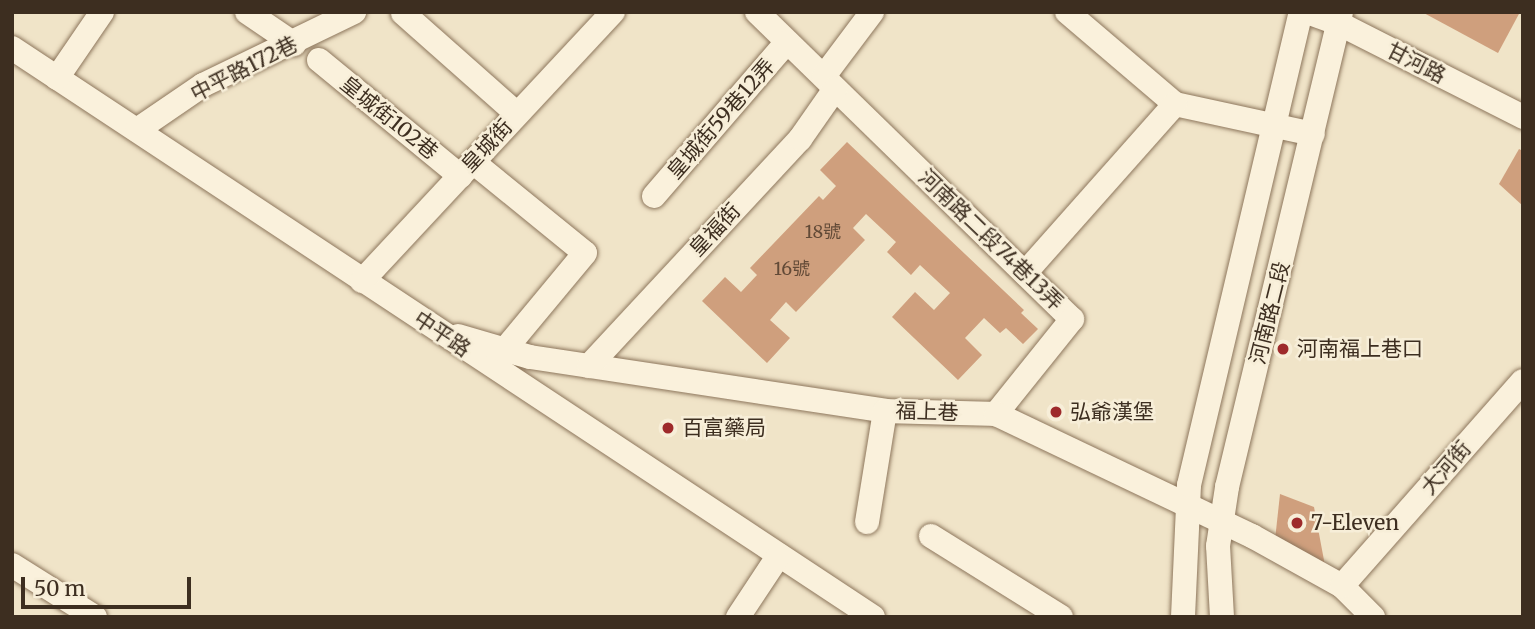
<!DOCTYPE html>
<meta charset="utf-8">
<style>
body{margin:0}
#map{position:relative;width:1535px;height:629px;overflow:hidden;background:#f0e4c8;font-family:Merriweather,"Noto Sans TC",serif}
div>[style]{position:absolute}
[style*='--x']{left:calc(var(--x)*1px);top:calc(var(--y)*1px);width:calc(var(--w)*1px);rotate:calc(var(--a)*1deg)}
.building>*{inset:0;background:#cf9f7d}
.roads{filter:drop-shadow(0 0 2px #8d765c) drop-shadow(0 0 2px #8d765c)}
.minor>*{height:24px;margin:-12px;padding:0 12px;transform-origin:12px;border-radius:12px;background:#faf1dc}
.dots>*{width:19px;height:19px;translate:-50% -50%;box-sizing:border-box;border:4px solid #f7eed8;border-radius:50%}
span{translate:-50% -50%;white-space:nowrap;text-align:center;line-height:1.15;-webkit-text-stroke:5px #f7eed8;paint-order:stroke}
.number-label{font-size:18px;color:#624a37}
.number-label span{-webkit-text-stroke-width:0}
.street-label{font-size:21px;color:#3d2e20}
.poi-label{font-size:21px;color:#3d2e20}
.left{translate:0 -50%;text-align:left}
.frame{position:absolute;inset:0;border:14px solid #3d2e20;pointer-events:none}
.scale{position:absolute;left:21px;top:577px;width:170px;height:32px;box-sizing:border-box;border:4px solid #3d2e20;border-top:0;padding-left:9px;font-size:21px;line-height:24px;white-space:nowrap;color:#3d2e20;-webkit-text-stroke:5px #f7eed8;paint-order:stroke}
</style>
<div id="map">
<div class="building">
<div style="clip-path:polygon(1422px 12px,1520px 12px,1498px 53px)"></div>
<div style="clip-path:polygon(847px 142px,1024px 310px,1021px 313px,1038px 329px,1023px 344px,1006px 328px,1000px 333px,984px 318px,965px 338px,982px 355px,958px 380px,892px 317px,915px 292px,934px 310px,950px 293px,920px 265px,911px 275px,887px 252px,896px 242px,866px 214px,853px 228px,865px 240px,796px 312px,786px 302px,770px 320px,790px 338px,767px 363px,702px 301px,725px 277px,741px 292px,757px 275px,750px 268px,819px 196px,823px 200px,836px 186px,820px 170px)"></div>
<div style="clip-path:polygon(1519px 149px,1523px 151px,1523px 206px,1499px 184px)"></div>
<div style="clip-path:polygon(1280px 494px,1314px 507px,1326px 571px,1275px 540px)"></div>
</div>
<div class="roads">
<div class="minor">
<div style="--x:247;--y:12;--w:57;--a:34.2"></div>
<div style="--x:757;--y:12;--w:440;--a:44.3"></div>
<div style="--x:1072;--y:319;--w:122;--a:128.7"></div>
<div style="--x:1067;--y:12;--w:142;--a:40.4"></div>
<div style="--x:1175;--y:104;--w:141;--a:12.3"></div>
<div style="--x:1307;--y:12;--w:33;--a:20"></div>
<div style="--x:1338;--y:23;--w:208;--a:26.9"></div>
<div style="--x:403;--y:13;--w:152;--a:41.5"></div>
<div style="--x:12;--y:48;--w:1032;--a:33.46"></div>
<div style="--x:319;--y:60;--w:183;--a:39.4"></div>
<div style="--x:824;--y:76;--w:80;--a:-53.1"></div>
<div style="--x:57;--y:78;--w:80;--a:-55.7"></div>
<div style="--x:137;--y:130;--w:80;--a:-34.3"></div>
<div style="--x:203;--y:85;--w:168;--a:-25.8"></div>
<div style="--x:473;--y:162;--w:144;--a:39.1"></div>
<div style="--x:585;--y:253;--w:124;--a:129.7"></div>
<div style="--x:654;--y:196;--w:203;--a:-49.2"></div>
<div style="--x:1025;--y:273;--w:226;--a:-48.4"></div>
<div style="--x:362;--y:281;--w:368;--a:-47"></div>
<div style="--x:458;--y:336;--w:75;--a:16.3"></div>
<div style="--x:530;--y:357;--w:359;--a:8.6"></div>
<div style="--x:885;--y:411;--w:111;--a:1.5"></div>
<div style="--x:996;--y:414;--w:284;--a:25.5"></div>
<div style="--x:1252;--y:536;--w:103;--a:29.1"></div>
<div style="--x:1342;--y:586;--w:44;--a:45"></div>
<div style="--x:589;--y:366;--w:310;--a:-47.1"></div>
<div style="--x:800;--y:139;--w:61;--a:-55"></div>
<div style="--x:867;--y:522;--w:112;--a:-80.8"></div>
<div style="--x:931;--y:536;--w:153;--a:31.9"></div>
<div style="--x:12;--y:565;--w:98;--a:32.1"></div>
<div style="--x:1342;--y:586;--w:273;--a:-48.6"></div>
<div style="--x:738;--y:617;--w:74;--a:-56.5"></div>
<div style="--x:1183;--y:617;--w:132;--a:-87.4"></div>
<div style="--x:1189;--y:485;--w:486;--a:-76.7"></div>
<div style="--x:1222;--y:617;--w:71;--a:-93.2"></div>
<div style="--x:1218;--y:546;--w:60;--a:-81.3"></div>
<div style="--x:1227;--y:487;--w:488;--a:-76.5"></div>
</div>
</div>
<div class="dots">
<div style="left:1283px;top:349px;background:#9e2a2b"></div>
<div style="left:1056px;top:412px;background:#9e2a2b"></div>
<div style="left:668px;top:428px;background:#9e2a2b"></div>
<div style="left:1297px;top:523px;background:#9e2a2b"></div>
</div>
<div class="number-label">
<span style="left:823px;top:232px">18號</span>
<span style="left:792px;top:269px">16號</span>
</div>
<div class="street-label">
<span style="left:1416px;top:63px;rotate:27deg">甘河路</span>
<span style="left:244px;top:69px;rotate:-27deg">中平路172巷</span>
<span style="left:389px;top:118px;rotate:39deg">皇城街102巷</span>
<span style="left:721px;top:119px;rotate:-49deg">皇城街59巷12弄</span>
<span style="left:487px;top:146px;rotate:-47deg">皇城街</span>
<span style="left:715px;top:230px;rotate:-47deg">皇福街</span>
<span style="left:991px;top:240px;rotate:44deg">河南路二段74巷13弄</span>
<span style="left:1270px;top:313px;rotate:-76deg">河南路二段</span>
<span style="left:442px;top:334px;rotate:34deg">中平路</span>
<span style="left:927px;top:412px;rotate:2deg">福上巷</span>
<span style="left:1446px;top:468px;rotate:-49deg">大河街</span>
</div>
<div class="poi-label">
<span class="left" style="left:1297px;top:349px">河南福上巷口</span>
<span class="left" style="left:1070px;top:412px">弘爺漢堡</span>
<span class="left" style="left:682px;top:428px">百富藥局</span>
<span class="left" style="left:1311px;top:523px">7-Eleven</span>
</div>
<div class="frame"></div>
<div class="scale">50 m</div>
</div>
